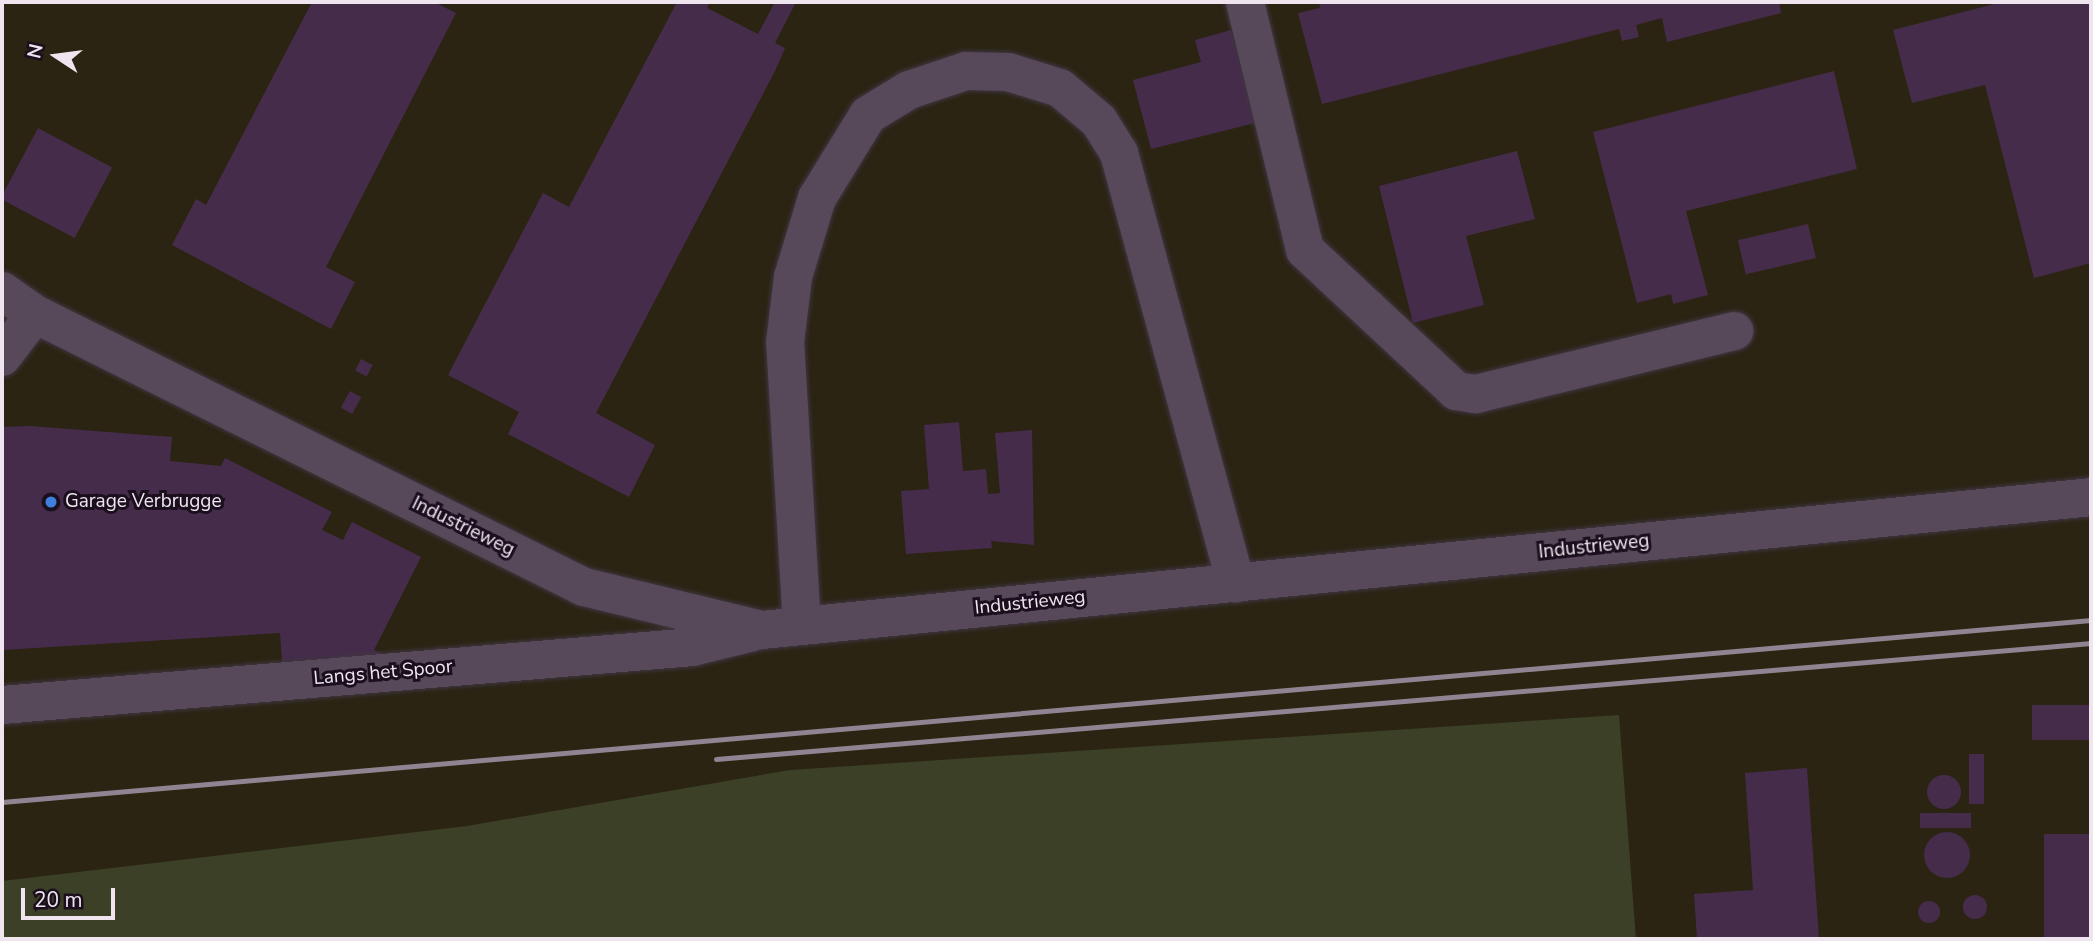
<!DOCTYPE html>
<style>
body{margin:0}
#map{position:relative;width:2093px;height:941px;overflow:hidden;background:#251828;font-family:"Nunito Sans",sans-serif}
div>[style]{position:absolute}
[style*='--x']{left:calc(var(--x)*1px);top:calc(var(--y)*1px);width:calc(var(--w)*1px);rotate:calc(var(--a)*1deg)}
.industrial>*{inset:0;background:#2b2413;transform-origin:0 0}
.green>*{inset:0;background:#3b4026}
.building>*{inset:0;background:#462c4b;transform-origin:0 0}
.round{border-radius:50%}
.roads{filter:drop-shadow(0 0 2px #3f3641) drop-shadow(0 0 2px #3f3641)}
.minor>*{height:38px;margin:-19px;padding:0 19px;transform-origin:19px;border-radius:19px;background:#57485a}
.rail>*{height:5px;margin:-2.5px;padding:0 2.5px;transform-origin:2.5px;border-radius:2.5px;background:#8f8491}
.dots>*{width:19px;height:19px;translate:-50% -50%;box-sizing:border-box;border:4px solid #1b0f1e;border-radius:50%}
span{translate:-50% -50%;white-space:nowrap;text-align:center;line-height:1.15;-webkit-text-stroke:6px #1b0f1e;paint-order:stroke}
.poi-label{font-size:19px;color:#eee5ef}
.left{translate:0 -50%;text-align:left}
.street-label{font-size:19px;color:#eee5ef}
.frame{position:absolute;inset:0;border:4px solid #eee5ef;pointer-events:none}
.north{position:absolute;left:21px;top:21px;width:70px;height:70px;-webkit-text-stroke:5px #1b0f1e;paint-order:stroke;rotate:283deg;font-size:19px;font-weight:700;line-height:28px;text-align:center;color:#eee5ef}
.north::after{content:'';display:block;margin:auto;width:24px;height:32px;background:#eee5ef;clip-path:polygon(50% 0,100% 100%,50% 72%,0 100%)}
.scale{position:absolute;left:21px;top:888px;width:94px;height:32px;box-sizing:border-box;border:4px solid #eee5ef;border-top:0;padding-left:9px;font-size:21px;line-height:24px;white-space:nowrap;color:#eee5ef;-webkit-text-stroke:5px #1b0f1e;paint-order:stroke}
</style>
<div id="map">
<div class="industrial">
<div style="left:2px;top:2px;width:2089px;height:937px"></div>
</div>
<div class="green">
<div style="clip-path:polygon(1619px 715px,1636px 939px,2px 939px,2px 881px,467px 826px,790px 770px)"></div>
</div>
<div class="building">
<div style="clip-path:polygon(312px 2px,434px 2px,456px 13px,326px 267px,355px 282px,331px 329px,172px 245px,196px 199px,206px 205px)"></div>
<div style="clip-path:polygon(677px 2px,710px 2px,707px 8px,758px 34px,775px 2px,796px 2px,775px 43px,785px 48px,775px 71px,596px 413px,655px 445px,629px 497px,508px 434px,519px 412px,448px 375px,543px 193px,569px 207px)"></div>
<div style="clip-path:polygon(1319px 2px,1779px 2px,1781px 13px,1667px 42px,1662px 18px,1636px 25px,1639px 37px,1622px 41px,1619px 29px,1322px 104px,1298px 13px,1320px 8px)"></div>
<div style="clip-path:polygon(2002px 2px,2091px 2px,2091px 263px,2034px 278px,1985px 85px,1912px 103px,1893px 30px)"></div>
<div style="clip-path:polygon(1231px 30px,1255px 123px,1151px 149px,1133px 80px,1201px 62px,1195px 40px)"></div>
<div style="clip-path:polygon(1834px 71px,1857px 169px,1686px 211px,1708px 295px,1673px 304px,1671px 294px,1637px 303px,1593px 132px)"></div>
<div style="left:38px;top:128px;width:84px;height:80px;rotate:28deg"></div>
<div style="clip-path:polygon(1517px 151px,1535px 219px,1466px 236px,1484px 305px,1413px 323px,1379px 186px)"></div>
<div style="left:1808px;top:224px;width:35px;height:72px;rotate:77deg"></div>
<div style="left:361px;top:359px;width:13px;height:13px;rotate:27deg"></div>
<div style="left:350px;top:391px;width:13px;height:19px;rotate:29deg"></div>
<div style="clip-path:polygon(959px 422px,963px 471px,986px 469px,988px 494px,1000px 493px,995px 433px,1032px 430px,1034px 545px,991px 541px,992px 548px,906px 554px,901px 491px,929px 489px,924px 425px)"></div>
<div style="clip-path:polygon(30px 426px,172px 437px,170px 461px,221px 466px,225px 458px,332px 512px,322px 530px,343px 540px,352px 522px,421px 557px,374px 650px,385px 655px,282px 662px,280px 633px,2px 650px,2px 427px)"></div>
<div style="left:2091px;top:705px;width:35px;height:59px;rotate:90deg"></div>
<div style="left:1969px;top:754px;width:15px;height:50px"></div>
<div style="clip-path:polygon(1807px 768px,1819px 939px,1697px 939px,1694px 894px,1753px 890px,1745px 773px)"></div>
<div class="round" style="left:1927px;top:775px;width:34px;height:34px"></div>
<div style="left:1971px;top:813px;width:15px;height:51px;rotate:90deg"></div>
<div class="round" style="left:1924px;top:832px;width:46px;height:46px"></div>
<div style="left:2091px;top:834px;width:105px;height:47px;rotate:90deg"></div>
<div class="round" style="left:1963px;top:895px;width:24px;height:24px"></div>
<div class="round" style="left:1918px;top:901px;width:22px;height:22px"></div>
</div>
<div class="roads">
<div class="minor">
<div style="--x:1245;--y:2;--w:255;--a:76.4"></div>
<div style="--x:1305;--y:250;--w:207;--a:43"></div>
<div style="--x:1456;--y:391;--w:20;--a:9"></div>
<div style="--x:1476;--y:394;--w:266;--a:-13.7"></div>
<div style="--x:2;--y:291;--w:40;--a:34.9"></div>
<div style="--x:35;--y:314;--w:613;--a:26.44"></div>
<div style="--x:584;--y:587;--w:183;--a:13.6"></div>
<div style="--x:762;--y:630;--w:1336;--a:-5.71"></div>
<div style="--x:2;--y:357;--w:54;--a:-52.5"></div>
<div style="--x:802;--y:626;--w:284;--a:-93.4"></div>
<div style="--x:785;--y:343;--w:66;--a:-83.1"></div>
<div style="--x:793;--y:277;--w:83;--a:-73.1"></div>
<div style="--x:817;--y:198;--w:97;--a:-58.4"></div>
<div style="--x:868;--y:115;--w:48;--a:-31.4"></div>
<div style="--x:909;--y:90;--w:60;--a:-18.4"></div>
<div style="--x:966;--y:71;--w:42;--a:1.4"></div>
<div style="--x:1008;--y:72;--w:54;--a:17.1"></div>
<div style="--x:1060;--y:88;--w:51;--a:40.2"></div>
<div style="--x:1099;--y:121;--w:38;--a:58"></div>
<div style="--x:1119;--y:153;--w:446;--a:74.8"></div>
<div style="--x:2;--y:705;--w:692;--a:-4.8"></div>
<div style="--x:692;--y:647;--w:63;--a:-13.8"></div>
</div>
</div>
<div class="rail">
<div style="--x:716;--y:759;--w:1380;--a:-4.82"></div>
<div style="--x:2;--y:802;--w:2097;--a:-4.98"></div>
</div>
<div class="dots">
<div style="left:51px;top:502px;background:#3f7fe0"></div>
</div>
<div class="poi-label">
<span class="left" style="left:65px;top:502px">Garage Verbrugge</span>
</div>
<div class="street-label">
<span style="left:463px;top:527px;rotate:26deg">Industrieweg</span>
<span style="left:1594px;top:547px;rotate:-6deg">Industrieweg</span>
<span style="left:1030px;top:603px;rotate:-6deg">Industrieweg</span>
<span style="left:383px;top:673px;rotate:-5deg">Langs het Spoor</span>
</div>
<div class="frame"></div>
<div class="north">N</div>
<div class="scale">20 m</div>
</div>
